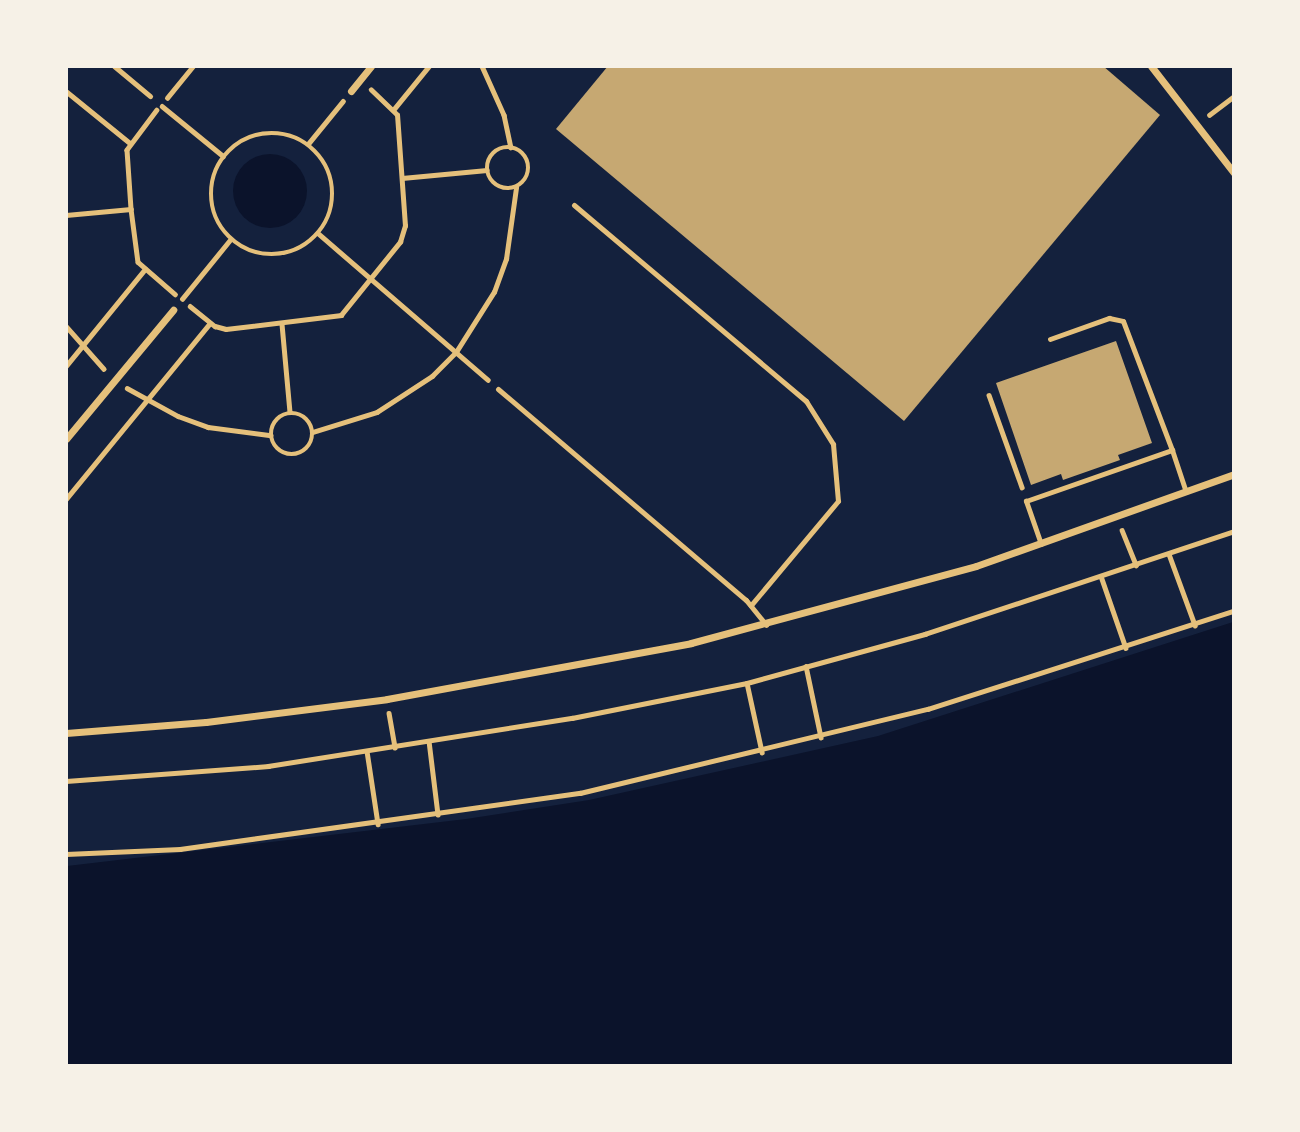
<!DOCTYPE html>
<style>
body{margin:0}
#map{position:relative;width:1300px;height:1132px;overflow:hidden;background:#14213d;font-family:Rubik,sans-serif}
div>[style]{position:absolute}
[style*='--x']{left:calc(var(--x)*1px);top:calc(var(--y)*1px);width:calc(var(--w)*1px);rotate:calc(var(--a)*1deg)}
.water>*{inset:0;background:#0b132b}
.round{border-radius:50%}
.building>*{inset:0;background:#c6a872}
.path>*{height:4.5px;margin:-2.25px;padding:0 2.25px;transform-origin:2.25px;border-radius:2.25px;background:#e5c07b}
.path>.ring{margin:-2.25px;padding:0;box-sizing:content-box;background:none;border:4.5px solid #e5c07b;border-radius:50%}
.service>*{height:5px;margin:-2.5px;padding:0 2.5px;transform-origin:2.5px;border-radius:2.5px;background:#e5c07b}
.minor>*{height:7px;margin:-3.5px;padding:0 3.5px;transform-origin:3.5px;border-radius:3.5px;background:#e5c07b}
span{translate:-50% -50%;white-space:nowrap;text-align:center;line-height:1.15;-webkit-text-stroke:6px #f6f1e7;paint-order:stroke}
.frame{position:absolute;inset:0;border:68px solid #f6f1e7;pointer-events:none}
</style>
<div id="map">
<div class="water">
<div class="round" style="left:233px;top:154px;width:74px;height:74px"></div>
<div style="clip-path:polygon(1233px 622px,1233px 1065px,67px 1065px,67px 866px,466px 819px,589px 800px,878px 736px)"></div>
</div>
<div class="building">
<div style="clip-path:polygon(608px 66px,1103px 66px,1160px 115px,904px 421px,556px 129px)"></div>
<div style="clip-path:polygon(1116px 341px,1152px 443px,1118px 455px,1120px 460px,1063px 480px,1061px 474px,1031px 485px,996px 383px)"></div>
</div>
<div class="path">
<div style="--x:482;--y:66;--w:54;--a:65.8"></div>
<div style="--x:504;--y:115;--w:33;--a:78"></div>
<div style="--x:66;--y:91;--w:82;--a:39.1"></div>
<div style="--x:167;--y:98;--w:41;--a:-50.9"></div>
<div style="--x:162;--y:106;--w:79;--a:39.3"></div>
<div style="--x:394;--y:109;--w:55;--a:-50.9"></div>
<div style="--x:157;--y:110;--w:50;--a:126.9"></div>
<div style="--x:127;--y:150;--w:59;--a:86.1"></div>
<div style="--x:131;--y:209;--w:53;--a:82.5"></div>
<div style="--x:138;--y:262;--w:49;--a:40.9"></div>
<div style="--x:1209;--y:115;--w:31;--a:-37"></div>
<div class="ring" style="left:211px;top:133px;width:117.5px;height:117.5px"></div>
<div style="--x:308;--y:144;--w:55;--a:-50.9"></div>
<div class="ring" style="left:487px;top:147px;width:37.5px;height:37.5px"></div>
<div style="--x:402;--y:178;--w:85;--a:-5.4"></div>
<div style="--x:66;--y:215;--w:65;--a:-5.3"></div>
<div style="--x:319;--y:234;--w:223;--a:40.8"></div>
<div style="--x:182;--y:299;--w:76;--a:-50.9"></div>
<div style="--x:190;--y:306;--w:32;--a:39"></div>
<div style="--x:215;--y:326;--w:11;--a:15"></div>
<div style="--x:226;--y:329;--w:116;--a:-6.9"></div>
<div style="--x:341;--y:315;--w:94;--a:-51.1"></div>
<div style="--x:400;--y:242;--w:17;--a:-73"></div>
<div style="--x:405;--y:226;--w:111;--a:-94.1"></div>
<div style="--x:397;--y:115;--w:36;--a:-136"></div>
<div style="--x:282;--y:324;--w:88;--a:84.8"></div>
<div style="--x:66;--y:326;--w:57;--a:48.5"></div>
<div style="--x:66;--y:366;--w:125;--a:-50.8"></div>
<div style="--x:127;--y:388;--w:58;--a:28.8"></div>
<div style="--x:178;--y:416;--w:32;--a:20"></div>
<div style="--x:208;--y:427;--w:63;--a:7.4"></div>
<div style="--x:989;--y:395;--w:98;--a:70.3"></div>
<div class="ring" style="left:271px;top:413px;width:37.5px;height:37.5px"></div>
<div style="--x:313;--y:432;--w:67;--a:-17.4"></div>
<div style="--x:377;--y:412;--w:66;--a:-33.2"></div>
<div style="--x:432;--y:376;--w:34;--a:-45"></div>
<div style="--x:456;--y:352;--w:71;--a:-57.7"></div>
<div style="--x:494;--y:292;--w:35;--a:-70"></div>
<div style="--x:506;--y:259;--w:72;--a:-82"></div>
<div style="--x:66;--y:499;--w:227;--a:-50.7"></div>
<div style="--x:1122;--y:530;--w:38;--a:68"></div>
<div style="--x:1169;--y:554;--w:76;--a:69.9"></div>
<div style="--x:1101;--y:576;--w:76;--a:70.9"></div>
<div style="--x:806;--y:666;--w:73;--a:78.1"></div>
<div style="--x:747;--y:683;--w:71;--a:77.7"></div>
<div style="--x:389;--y:713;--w:35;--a:80"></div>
<div style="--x:429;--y:741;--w:74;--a:83"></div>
<div style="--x:367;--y:751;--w:74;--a:81.4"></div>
<div style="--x:66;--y:781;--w:203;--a:-4.2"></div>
<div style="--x:268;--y:766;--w:308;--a:-9"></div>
<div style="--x:572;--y:718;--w:178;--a:-11.3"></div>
<div style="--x:747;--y:683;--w:185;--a:-15.4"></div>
<div style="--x:925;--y:634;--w:326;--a:-18.4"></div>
<div style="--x:66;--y:854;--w:114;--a:-2.5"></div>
<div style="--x:180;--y:849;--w:404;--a:-8"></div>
<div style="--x:580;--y:793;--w:358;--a:-13.6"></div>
<div style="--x:928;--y:709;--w:321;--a:-17.8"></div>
</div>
<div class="service">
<div style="--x:114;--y:66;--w:47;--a:39.8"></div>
<div style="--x:574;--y:205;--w:304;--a:40.2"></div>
<div style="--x:806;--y:401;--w:51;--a:57.9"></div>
<div style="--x:833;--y:444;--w:57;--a:85"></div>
<div style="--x:838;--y:501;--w:136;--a:129.9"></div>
<div style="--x:1050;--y:339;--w:63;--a:-19.6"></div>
<div style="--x:1109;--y:318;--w:14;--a:12"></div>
<div style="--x:1123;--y:321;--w:138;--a:69.2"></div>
<div style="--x:498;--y:389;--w:326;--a:40.4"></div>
<div style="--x:746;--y:600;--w:32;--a:51"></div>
<div style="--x:1041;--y:544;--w:46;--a:-109.2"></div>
<div style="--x:1026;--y:501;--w:155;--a:-19.3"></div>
<div style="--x:1172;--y:450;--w:44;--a:71.6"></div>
</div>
<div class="minor">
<div style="--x:1151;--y:66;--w:135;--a:52.2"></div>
<div style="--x:351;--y:91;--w:32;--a:-51"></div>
<div style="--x:66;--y:439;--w:168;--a:-50.3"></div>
<div style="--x:66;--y:733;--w:140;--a:-4.5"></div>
<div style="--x:206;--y:722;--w:182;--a:-7.2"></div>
<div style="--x:387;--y:699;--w:309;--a:-10.4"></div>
<div style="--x:691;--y:643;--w:295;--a:-15.1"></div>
<div style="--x:976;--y:566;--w:274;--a:-19.6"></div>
</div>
<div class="frame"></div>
</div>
